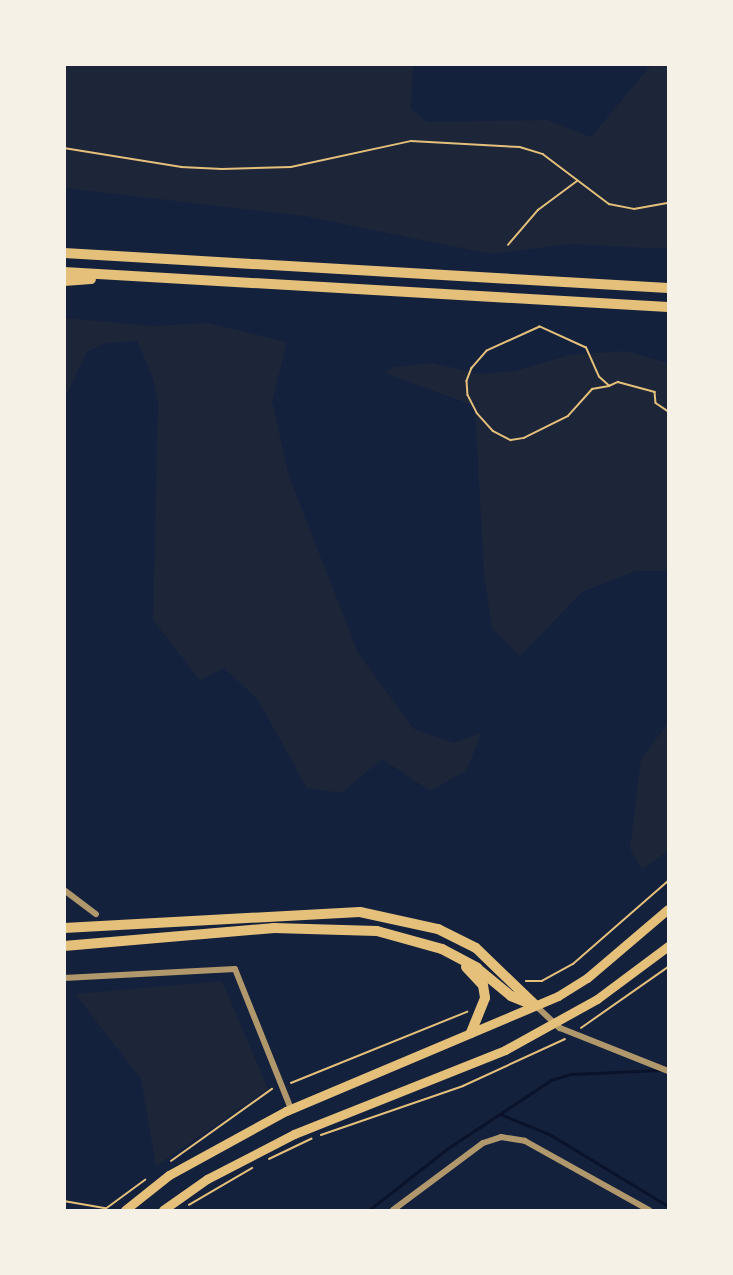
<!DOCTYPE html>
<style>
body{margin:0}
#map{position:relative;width:733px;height:1275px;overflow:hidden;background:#14213d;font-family:"Roboto Serif",serif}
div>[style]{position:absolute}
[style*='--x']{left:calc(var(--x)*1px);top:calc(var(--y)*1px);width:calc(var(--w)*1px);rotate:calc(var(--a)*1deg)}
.green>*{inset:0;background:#1d2539}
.stream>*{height:3px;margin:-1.5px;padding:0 1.5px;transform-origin:1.5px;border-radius:1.5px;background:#0b132b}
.path>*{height:1.5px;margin:-0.75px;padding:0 0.75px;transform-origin:0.75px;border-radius:0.75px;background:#e5c07b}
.minor>*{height:6px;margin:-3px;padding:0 3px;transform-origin:3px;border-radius:3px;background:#b1986c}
.primary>*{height:9px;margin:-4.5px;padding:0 4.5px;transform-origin:4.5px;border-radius:4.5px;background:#e5c07b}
.motorway>*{height:10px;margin:-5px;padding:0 5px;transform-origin:5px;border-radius:5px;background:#e5c07b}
span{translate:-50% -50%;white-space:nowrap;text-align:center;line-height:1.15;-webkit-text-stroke:6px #f6f1e7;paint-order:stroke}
.frame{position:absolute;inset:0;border:66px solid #f6f1e7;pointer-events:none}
</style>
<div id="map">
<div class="green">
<div style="clip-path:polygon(64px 65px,413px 65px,411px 109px,427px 122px,547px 120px,591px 137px,651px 65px,668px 65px,668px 249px,570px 244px,491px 254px,304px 216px,65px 188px)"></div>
<div style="clip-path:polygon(65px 318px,152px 326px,208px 323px,287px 342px,272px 401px,289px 476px,358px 653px,414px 729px,454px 743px,481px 733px,467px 770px,430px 791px,382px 759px,341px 793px,307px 788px,258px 700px,224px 668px,200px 680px,153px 620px,158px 403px,152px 375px,137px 341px,105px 343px,87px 352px,65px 397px)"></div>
<div style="clip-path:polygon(625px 351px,668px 363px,668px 571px,635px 571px,582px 592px,520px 656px,492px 628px,484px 574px,475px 406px,385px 373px,394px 367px,432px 363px,481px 374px,515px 371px,569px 355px)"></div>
<div style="clip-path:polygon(668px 723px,668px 851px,642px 869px,630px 849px,641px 759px)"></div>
<div style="clip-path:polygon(222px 981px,268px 1089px,156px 1166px,141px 1079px,75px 994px)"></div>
</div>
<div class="stream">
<div style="--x:500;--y:1114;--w:53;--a:22.2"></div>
<div style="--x:549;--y:1134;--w:139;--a:31.2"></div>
<div style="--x:369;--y:1210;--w:100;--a:-38.1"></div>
<div style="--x:448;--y:1148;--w:123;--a:-33.4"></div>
<div style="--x:551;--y:1080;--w:21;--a:-17"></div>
<div style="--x:571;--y:1074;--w:90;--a:-2.5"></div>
</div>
<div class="path">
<div style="--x:64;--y:148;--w:119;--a:9.2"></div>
<div style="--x:181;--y:167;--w:41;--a:2.8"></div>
<div style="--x:222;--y:169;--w:69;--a:-1.7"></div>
<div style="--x:291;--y:167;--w:123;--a:-12.2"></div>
<div style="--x:411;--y:141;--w:109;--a:3.2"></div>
<div style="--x:520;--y:147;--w:24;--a:17"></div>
<div style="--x:543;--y:154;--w:83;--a:37.1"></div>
<div style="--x:609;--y:204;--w:25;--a:11"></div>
<div style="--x:634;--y:209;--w:35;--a:-10"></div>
<div style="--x:508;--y:245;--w:46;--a:-49.4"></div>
<div style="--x:538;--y:210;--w:49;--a:-36.6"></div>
<div style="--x:609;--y:386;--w:13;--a:-138"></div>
<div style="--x:599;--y:377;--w:32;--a:-114"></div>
<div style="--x:586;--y:348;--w:51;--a:-155.5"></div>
<div style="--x:540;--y:327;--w:58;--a:155.6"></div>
<div style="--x:487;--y:351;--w:23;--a:131"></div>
<div style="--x:472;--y:368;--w:14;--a:111"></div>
<div style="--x:467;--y:381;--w:14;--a:86"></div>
<div style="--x:468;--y:395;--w:20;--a:63"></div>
<div style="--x:477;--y:413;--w:24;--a:48"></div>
<div style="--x:493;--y:431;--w:20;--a:27"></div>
<div style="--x:511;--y:440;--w:13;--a:-9"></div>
<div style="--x:524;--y:438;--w:49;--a:-26.6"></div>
<div style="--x:568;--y:416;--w:36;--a:-48"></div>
<div style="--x:592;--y:389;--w:17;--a:-10"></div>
<div style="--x:609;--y:386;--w:10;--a:-24"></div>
<div style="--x:618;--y:382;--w:38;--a:15"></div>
<div style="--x:655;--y:392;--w:11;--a:85"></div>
<div style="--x:656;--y:403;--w:14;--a:34"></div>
<div style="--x:526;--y:981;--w:16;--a:0"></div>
<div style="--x:542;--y:981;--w:35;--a:-29"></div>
<div style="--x:573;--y:964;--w:126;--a:-41.1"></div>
<div style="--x:581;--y:1028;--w:106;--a:-35"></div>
<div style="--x:291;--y:1083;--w:190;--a:-22"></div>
<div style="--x:321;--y:1135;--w:150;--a:-19"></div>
<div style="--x:463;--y:1086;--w:112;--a:-24.7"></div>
<div style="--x:269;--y:1159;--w:47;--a:-25.5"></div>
<div style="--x:171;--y:1161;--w:124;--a:-35.5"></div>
<div style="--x:64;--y:1201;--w:42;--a:9.7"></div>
<div style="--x:189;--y:1205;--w:73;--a:-30.4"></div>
<div style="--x:104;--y:1210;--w:51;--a:-36.2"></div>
</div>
<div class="minor">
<div style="--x:64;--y:890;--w:40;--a:37"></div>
<div style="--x:64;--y:978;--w:171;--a:-3"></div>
<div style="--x:235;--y:969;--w:151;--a:68.2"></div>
<div style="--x:535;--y:1005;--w:34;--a:43"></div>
<div style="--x:560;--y:1028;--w:116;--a:21.7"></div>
<div style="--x:393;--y:1210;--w:112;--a:-36.7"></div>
<div style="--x:483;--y:1143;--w:19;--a:-18"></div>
<div style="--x:501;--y:1137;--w:24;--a:9"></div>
<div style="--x:525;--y:1141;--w:142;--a:29.1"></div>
</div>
<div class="primary">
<div style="--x:125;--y:1210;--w:56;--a:-38.5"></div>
<div style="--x:169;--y:1175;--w:133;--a:-28.7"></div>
<div style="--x:286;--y:1111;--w:295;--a:-22.9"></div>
<div style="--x:558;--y:996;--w:34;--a:-32"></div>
<div style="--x:587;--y:978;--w:106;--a:-40.4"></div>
<div style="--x:163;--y:1210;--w:54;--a:-35.2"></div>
<div style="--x:207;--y:1179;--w:98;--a:-27.3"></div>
<div style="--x:294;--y:1134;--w:227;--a:-21.7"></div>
<div style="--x:505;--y:1050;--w:105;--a:-29"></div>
<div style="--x:597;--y:999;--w:89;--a:-36.7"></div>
</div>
<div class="motorway">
<div style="--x:64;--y:253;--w:605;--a:3.32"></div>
<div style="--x:64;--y:272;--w:605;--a:3.32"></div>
<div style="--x:64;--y:281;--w:27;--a:-4"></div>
<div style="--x:64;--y:928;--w:296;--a:-3.1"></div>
<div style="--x:360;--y:912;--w:80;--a:12.3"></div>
<div style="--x:438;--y:929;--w:42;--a:26.6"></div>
<div style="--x:476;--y:948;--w:82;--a:44"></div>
<div style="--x:64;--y:946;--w:211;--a:-4.9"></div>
<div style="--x:274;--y:928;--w:103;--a:1.7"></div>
<div style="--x:377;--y:931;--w:67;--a:15.5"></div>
<div style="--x:442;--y:949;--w:40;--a:28"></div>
<div style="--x:477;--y:968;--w:44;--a:39.5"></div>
<div style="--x:511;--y:996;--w:24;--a:22"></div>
<div style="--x:466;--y:967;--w:25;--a:47"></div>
<div style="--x:483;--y:985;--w:13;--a:81"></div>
<div style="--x:485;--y:998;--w:38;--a:112"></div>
</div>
<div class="frame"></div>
</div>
